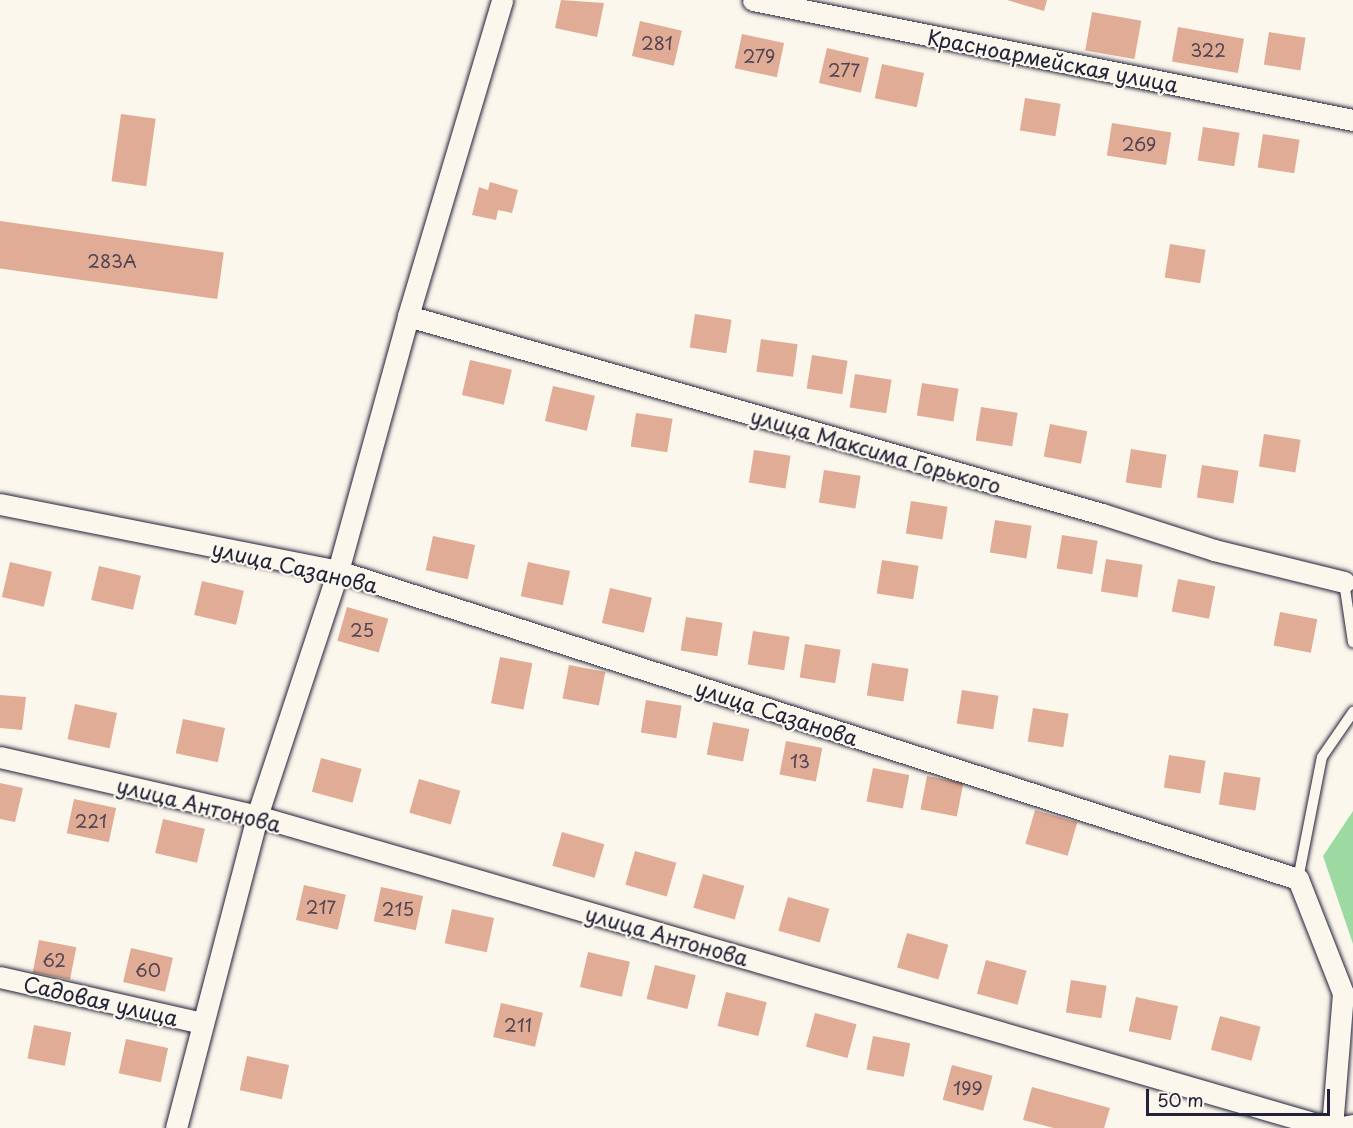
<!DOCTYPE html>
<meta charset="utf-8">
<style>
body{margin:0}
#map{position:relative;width:1353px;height:1128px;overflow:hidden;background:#fbf7ec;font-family:"Playpen Sans",sans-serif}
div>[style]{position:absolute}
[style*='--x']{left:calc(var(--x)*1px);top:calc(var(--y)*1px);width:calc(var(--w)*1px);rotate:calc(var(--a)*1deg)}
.green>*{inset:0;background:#9ddaa1}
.building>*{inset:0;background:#e0ac95;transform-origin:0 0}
.roads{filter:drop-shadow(0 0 2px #22223b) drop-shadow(0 0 2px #22223b)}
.service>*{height:10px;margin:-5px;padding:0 5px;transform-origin:5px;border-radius:5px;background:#fbf7ec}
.minor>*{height:21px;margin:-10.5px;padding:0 10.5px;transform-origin:10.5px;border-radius:10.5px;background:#fbf7ec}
span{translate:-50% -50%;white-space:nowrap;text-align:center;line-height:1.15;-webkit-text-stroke:4.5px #fbf7ec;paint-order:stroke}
.number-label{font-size:18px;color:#524452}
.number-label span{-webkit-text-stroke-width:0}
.street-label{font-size:21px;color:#22223b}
.scale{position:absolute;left:1146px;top:1089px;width:184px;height:27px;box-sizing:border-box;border:3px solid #22223b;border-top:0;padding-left:8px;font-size:18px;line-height:21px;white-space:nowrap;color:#22223b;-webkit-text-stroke:4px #fbf7ec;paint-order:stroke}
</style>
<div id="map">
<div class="green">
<div style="clip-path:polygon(1353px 811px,1353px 944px,1323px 856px)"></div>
</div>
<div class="building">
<div style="clip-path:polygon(561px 0,604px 3px,597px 37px,555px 28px)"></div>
<div style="clip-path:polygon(1007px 0,1047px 0,1044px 11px)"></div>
<div style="left:1092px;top:12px;width:50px;height:39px;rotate:10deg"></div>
<div style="left:640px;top:21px;width:43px;height:36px;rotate:13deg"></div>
<div style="left:1178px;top:27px;width:67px;height:35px;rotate:10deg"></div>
<div style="left:1269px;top:32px;width:37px;height:33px;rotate:9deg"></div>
<div style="left:742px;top:34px;width:43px;height:35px;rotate:12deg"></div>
<div style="left:827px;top:48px;width:43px;height:36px;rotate:13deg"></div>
<div style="left:882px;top:64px;width:43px;height:35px;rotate:12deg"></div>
<div style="left:1025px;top:98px;width:36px;height:33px;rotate:9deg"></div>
<div style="left:121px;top:114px;width:35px;height:68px;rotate:8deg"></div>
<div style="left:1112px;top:123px;width:60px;height:33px;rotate:9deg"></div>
<div style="left:1203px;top:127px;width:37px;height:34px;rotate:9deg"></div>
<div style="left:1263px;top:134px;width:37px;height:34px;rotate:9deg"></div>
<div style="clip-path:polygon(490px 182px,518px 190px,512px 213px,498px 210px,496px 220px,472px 215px,479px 187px,488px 190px)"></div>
<div style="left:0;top:221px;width:226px;height:47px;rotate:8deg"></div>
<div style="left:1170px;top:244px;width:36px;height:34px;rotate:9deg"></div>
<div style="left:695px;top:314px;width:37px;height:34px;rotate:9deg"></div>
<div style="left:761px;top:339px;width:37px;height:33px;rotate:8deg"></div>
<div style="left:812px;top:355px;width:36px;height:34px;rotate:9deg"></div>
<div style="left:470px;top:360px;width:43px;height:36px;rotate:13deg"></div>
<div style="left:855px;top:374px;width:37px;height:34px;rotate:9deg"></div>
<div style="left:922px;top:383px;width:37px;height:33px;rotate:9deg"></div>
<div style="left:553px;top:386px;width:43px;height:36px;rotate:13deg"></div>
<div style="left:981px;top:407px;width:37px;height:34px;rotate:9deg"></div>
<div style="left:636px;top:413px;width:37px;height:34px;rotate:9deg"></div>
<div style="left:1050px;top:424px;width:38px;height:33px;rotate:11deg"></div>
<div style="left:1264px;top:434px;width:37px;height:33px;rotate:9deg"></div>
<div style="left:1131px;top:449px;width:36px;height:34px;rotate:9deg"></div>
<div style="left:754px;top:450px;width:37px;height:33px;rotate:9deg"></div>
<div style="left:1202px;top:465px;width:37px;height:33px;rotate:9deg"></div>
<div style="left:824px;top:470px;width:37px;height:33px;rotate:9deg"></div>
<div style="left:911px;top:501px;width:37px;height:33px;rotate:9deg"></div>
<div style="left:995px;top:520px;width:37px;height:33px;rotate:9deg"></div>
<div style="left:1062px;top:535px;width:36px;height:34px;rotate:9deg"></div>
<div style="left:433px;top:536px;width:43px;height:35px;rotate:12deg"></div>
<div style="left:1106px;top:559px;width:37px;height:33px;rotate:9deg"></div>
<div style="left:882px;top:560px;width:37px;height:34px;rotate:9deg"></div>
<div style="left:10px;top:562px;width:43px;height:36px;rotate:13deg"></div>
<div style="left:528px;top:562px;width:43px;height:35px;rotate:12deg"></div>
<div style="left:99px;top:566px;width:43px;height:35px;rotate:13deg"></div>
<div style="left:1178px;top:579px;width:38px;height:33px;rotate:11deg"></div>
<div style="left:202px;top:581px;width:43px;height:35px;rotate:13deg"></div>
<div style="left:610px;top:588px;width:43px;height:36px;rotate:13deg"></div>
<div style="left:347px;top:607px;width:43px;height:35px;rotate:16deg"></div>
<div style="left:1280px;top:612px;width:38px;height:34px;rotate:11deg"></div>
<div style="left:686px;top:617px;width:37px;height:34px;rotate:9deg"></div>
<div style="left:753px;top:631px;width:37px;height:34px;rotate:9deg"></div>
<div style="left:805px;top:644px;width:36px;height:34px;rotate:9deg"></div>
<div style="left:500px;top:657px;width:33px;height:47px;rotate:11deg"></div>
<div style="left:872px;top:663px;width:37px;height:33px;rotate:9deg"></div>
<div style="left:569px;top:665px;width:37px;height:34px;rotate:11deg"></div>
<div style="left:962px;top:690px;width:37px;height:34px;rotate:9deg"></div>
<div style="clip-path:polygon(0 695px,26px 697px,22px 730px,0 728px)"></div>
<div style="left:646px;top:700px;width:36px;height:33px;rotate:9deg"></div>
<div style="left:75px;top:704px;width:43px;height:36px;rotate:12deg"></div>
<div style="left:1033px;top:708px;width:36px;height:34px;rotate:9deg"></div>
<div style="left:183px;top:719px;width:43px;height:35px;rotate:12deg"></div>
<div style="left:713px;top:722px;width:37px;height:33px;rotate:11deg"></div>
<div style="left:786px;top:741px;width:37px;height:34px;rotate:11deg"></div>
<div style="left:1169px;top:755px;width:37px;height:33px;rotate:9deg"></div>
<div style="left:321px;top:758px;width:42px;height:35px;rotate:15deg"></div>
<div style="left:873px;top:768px;width:37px;height:34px;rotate:11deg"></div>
<div style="left:1224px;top:772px;width:37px;height:33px;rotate:9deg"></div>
<div style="left:927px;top:776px;width:37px;height:34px;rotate:11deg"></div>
<div style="left:419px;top:779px;width:43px;height:35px;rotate:16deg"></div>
<div style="clip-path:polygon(0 783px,23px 788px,15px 822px,0 819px)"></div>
<div style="left:74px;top:799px;width:43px;height:35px;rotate:12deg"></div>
<div style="left:1035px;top:810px;width:44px;height:35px;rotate:16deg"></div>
<div style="left:163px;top:819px;width:43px;height:35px;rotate:13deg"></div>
<div style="left:562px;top:832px;width:44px;height:35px;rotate:16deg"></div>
<div style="left:635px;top:851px;width:43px;height:35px;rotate:16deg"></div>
<div style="left:703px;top:874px;width:43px;height:35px;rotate:16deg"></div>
<div style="left:304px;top:885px;width:43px;height:36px;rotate:13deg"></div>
<div style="left:381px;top:887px;width:43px;height:35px;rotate:12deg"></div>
<div style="left:788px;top:897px;width:43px;height:35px;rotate:16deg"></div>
<div style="left:452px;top:909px;width:43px;height:35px;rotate:12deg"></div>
<div style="left:907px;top:933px;width:43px;height:36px;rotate:16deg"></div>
<div style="left:39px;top:940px;width:38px;height:33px;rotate:11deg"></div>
<div style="left:131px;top:948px;width:43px;height:35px;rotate:13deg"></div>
<div style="left:588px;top:952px;width:43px;height:36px;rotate:13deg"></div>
<div style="left:986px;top:960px;width:42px;height:35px;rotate:15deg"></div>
<div style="left:655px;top:965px;width:42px;height:35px;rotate:14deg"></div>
<div style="left:1071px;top:980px;width:36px;height:33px;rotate:9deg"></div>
<div style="left:726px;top:992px;width:42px;height:35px;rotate:14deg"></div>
<div style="left:1136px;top:997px;width:43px;height:35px;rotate:12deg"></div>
<div style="left:501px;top:1003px;width:43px;height:35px;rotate:13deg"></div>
<div style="left:815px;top:1013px;width:43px;height:35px;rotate:15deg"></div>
<div style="left:1220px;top:1016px;width:42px;height:35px;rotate:15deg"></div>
<div style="left:34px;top:1025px;width:38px;height:34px;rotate:11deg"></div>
<div style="left:873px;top:1036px;width:38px;height:34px;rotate:11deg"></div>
<div style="left:126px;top:1039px;width:43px;height:35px;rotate:12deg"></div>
<div style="left:247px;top:1056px;width:43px;height:35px;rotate:12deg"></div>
<div style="left:952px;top:1065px;width:42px;height:36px;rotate:15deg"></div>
<div style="clip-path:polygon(1032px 1087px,1110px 1108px,1104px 1128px,1054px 1128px,1023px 1120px)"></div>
</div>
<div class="roads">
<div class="service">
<div style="--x:1344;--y:582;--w:61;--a:81.5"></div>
<div style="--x:1298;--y:879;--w:124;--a:-78.9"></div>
<div style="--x:1322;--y:757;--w:55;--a:-55.4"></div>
</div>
<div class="minor">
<div style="--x:753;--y:0;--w:612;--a:11.31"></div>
<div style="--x:408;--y:316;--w:722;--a:15.92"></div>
<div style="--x:1102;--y:514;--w:118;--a:17.8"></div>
<div style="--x:1214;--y:550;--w:134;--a:13.8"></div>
<div style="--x:0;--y:504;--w:345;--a:11.2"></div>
<div style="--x:338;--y:571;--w:1008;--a:17.79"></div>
<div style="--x:1298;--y:879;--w:123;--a:68.5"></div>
<div style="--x:1343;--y:993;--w:135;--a:94.7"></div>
<div style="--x:0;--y:757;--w:264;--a:12.9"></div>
<div style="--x:257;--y:816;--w:1117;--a:16.21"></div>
<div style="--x:0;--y:977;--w:207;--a:12.8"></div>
<div style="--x:176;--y:1128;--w:322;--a:-75.4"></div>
<div style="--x:257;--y:816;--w:258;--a:-71.7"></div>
<div style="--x:338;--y:571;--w:264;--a:-74.6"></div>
<div style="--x:408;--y:316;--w:330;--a:-73.4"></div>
<div style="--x:1336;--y:1128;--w:17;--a:-10"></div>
</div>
</div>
<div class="number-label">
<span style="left:657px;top:43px">281</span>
<span style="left:1208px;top:50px">322</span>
<span style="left:759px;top:56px">279</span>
<span style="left:844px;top:70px">277</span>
<span style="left:1139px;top:144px">269</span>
<span style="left:112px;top:261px">283А</span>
<span style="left:362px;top:630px">25</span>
<span style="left:800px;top:761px">13</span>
<span style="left:91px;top:821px">221</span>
<span style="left:321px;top:907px">217</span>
<span style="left:398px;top:909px">215</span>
<span style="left:54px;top:960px">62</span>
<span style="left:148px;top:970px">60</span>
<span style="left:518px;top:1025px">211</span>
<span style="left:968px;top:1088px">199</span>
</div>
<div class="street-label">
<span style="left:1053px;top:60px;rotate:11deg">Красноармейская улица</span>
<span style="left:876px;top:450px;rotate:16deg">улица Максима Горького</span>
<span style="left:295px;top:566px;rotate:13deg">улица Сазанова</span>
<span style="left:777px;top:712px;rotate:18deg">улица Сазанова</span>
<span style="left:199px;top:804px;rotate:14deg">улица Антонова</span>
<span style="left:667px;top:935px;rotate:16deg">улица Антонова</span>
<span style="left:101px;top:1000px;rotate:13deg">Садовая улица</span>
</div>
<div class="scale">50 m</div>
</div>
